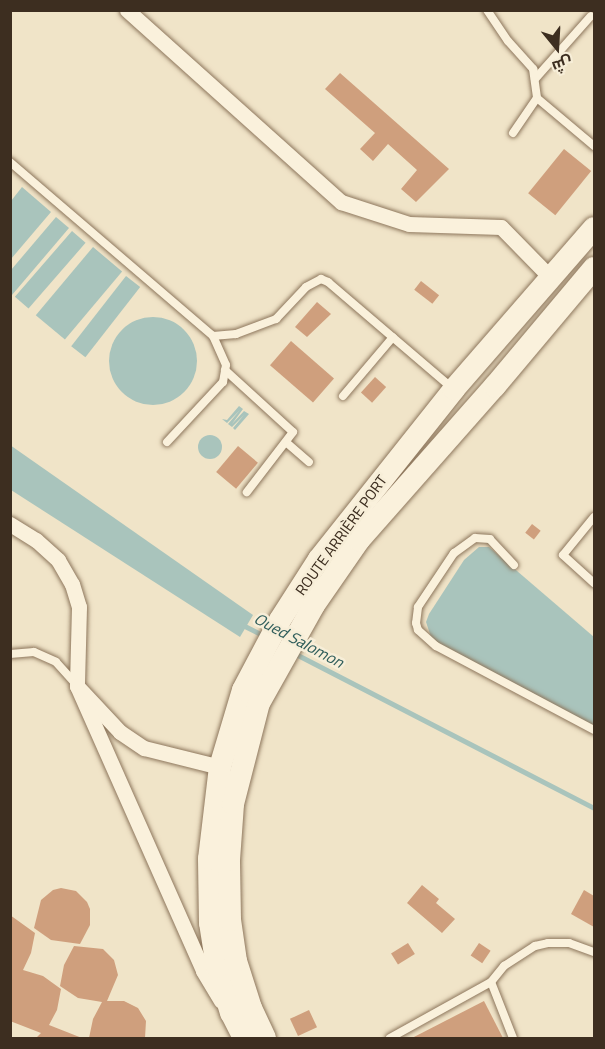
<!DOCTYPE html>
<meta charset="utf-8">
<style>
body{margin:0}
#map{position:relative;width:605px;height:1049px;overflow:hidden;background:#f0e4c8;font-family:Georgia,Cairo,serif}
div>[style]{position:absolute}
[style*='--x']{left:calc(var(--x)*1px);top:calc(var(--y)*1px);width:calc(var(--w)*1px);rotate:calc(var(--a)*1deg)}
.water>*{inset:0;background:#a9c4bc;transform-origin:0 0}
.round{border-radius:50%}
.stream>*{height:4.5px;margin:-2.25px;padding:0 2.25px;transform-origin:2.25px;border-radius:2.25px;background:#a9c4bc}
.building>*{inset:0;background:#cf9f7d;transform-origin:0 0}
.roads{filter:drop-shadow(0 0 2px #8d765c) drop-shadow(0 0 2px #8d765c)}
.lane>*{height:8px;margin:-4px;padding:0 4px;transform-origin:4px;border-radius:4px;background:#faf1dc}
.street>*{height:15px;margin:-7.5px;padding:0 7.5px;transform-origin:7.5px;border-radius:7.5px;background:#faf1dc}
.secondary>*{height:22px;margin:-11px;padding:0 11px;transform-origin:11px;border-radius:11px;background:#faf1dc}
span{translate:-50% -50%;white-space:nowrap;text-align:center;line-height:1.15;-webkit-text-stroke:5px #f7eed8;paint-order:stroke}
.street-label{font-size:15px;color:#3d2e20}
.water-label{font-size:16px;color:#2f5d5a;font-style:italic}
.frame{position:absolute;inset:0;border:12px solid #3d2e20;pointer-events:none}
.north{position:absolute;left:527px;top:18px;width:60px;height:60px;-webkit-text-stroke:4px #f7eed8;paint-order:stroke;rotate:162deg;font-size:16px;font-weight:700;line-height:24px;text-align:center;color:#3d2e20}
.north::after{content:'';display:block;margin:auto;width:21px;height:27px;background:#3d2e20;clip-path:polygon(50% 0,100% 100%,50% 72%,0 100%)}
</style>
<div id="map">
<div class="water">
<div style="clip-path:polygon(22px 187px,51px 212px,11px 259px,11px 201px)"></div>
<div style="clip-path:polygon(56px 217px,69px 228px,12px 295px,11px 270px)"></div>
<div style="left:72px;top:231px;width:18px;height:87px;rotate:41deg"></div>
<div style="left:93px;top:247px;width:38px;height:89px;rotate:40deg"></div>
<div style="left:126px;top:276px;width:18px;height:89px;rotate:38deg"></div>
<div class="round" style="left:109px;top:317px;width:88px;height:88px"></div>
<div style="clip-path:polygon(239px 406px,243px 409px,232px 424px,244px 411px,249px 414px,235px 430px,233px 428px,244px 415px,232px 427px,228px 424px,240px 410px,227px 423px,222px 419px,227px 420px)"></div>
<div class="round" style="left:198px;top:435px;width:24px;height:24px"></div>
<div style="clip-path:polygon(10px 445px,253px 615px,240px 637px,11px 490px)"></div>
<div style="clip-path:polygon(479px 547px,489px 547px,594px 637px,594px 727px,432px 640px,426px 622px,429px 614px,464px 560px)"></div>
</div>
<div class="stream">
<div style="--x:243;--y:625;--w:25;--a:27"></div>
<div style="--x:296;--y:654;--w:335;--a:27.3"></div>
</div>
<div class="building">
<div style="clip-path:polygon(340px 73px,449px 169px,416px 202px,401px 189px,417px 170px,388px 144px,373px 161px,360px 149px,375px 133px,325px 89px)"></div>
<div style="left:564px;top:149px;width:35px;height:57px;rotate:39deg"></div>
<div style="left:421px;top:281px;width:23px;height:11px;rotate:38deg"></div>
<div style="clip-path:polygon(317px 302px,331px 314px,307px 337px,295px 327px)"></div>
<div style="left:291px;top:341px;width:57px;height:32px;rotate:41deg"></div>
<div style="left:375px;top:377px;width:15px;height:21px;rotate:42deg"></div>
<div style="left:238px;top:446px;width:26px;height:34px;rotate:40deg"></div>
<div style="left:532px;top:524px;width:11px;height:11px;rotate:38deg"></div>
<div style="clip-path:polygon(422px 885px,439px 899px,436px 903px,455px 919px,442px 933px,407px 903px)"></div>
<div style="clip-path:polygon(61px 888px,76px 891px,87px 902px,90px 909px,90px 925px,80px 944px,51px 940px,34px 928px,41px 900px,53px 890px)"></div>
<div style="clip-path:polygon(584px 890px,594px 896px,594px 927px,571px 914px)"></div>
<div style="clip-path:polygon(10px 915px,35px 933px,31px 953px,23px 970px,43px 976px,61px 989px,57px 1010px,49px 1025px,82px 1038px,36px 1038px,41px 1033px,10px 1021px)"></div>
<div style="left:408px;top:943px;width:13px;height:20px;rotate:58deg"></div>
<div style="left:479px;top:943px;width:14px;height:15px;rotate:34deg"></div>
<div style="clip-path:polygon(74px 946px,103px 949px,114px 960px,118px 975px,107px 1001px,124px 1001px,138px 1008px,146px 1021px,145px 1038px,89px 1038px,93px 1019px,102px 1002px,78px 998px,60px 986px,64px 965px)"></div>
<div style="clip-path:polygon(484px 1001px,503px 1038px,412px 1038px)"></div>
<div style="left:309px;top:1010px;width:19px;height:21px;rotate:65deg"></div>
</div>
<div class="roads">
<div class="lane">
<div style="--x:487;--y:10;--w:37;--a:56"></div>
<div style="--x:508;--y:41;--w:38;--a:48"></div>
<div style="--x:533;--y:69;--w:29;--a:82"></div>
<div style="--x:537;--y:98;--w:75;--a:40.1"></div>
<div style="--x:535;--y:79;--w:84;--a:-48.4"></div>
<div style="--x:513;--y:133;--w:42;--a:-55.6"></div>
<div style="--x:10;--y:162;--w:267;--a:40.6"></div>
<div style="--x:213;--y:336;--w:23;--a:-5"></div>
<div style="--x:236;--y:334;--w:43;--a:-20.6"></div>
<div style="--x:276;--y:319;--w:44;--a:-46.8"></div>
<div style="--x:306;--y:287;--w:17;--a:-28"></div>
<div style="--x:321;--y:279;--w:8;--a:23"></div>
<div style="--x:328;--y:282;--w:163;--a:40.5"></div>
<div style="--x:225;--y:370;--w:92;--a:42.4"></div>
<div style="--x:293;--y:432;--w:76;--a:127.5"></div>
<div style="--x:343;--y:396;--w:77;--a:-49.7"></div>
<div style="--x:167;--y:442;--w:82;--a:-47"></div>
<div style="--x:223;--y:382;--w:17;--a:-80"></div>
<div style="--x:226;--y:365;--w:32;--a:-114"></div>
<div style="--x:287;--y:443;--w:29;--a:41"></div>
<div style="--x:594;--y:517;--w:49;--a:129.2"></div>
<div style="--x:563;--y:555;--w:42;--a:42.1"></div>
<div style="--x:514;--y:565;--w:35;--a:-133"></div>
<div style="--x:490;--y:539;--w:15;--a:-176"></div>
<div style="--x:475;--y:538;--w:26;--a:144"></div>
<div style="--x:454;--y:553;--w:65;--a:123.7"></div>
<div style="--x:418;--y:607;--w:16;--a:97"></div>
<div style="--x:416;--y:623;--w:7;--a:74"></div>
<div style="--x:418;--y:630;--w:24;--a:42"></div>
<div style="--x:436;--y:646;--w:179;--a:28"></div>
<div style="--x:10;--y:654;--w:24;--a:-5"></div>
<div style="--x:34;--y:652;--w:24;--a:24"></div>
<div style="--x:56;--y:662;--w:30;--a:48"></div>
<div style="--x:390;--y:1038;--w:115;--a:-29"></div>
<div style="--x:513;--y:1038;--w:60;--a:-111.4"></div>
<div style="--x:491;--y:982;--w:21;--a:-51"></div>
<div style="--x:504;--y:966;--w:37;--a:-33"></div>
<div style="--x:535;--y:946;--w:13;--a:-13"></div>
<div style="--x:548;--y:943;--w:21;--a:0"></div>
<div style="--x:569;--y:943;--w:27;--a:20"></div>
</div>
<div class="street">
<div style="--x:127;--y:10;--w:288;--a:41.9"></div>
<div style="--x:341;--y:202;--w:71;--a:17.9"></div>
<div style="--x:409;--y:224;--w:92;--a:1.9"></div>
<div style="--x:501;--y:227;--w:71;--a:45.6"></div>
<div style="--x:10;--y:524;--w:31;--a:32"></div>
<div style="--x:36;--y:540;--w:30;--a:42"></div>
<div style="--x:58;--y:560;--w:28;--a:60"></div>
<div style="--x:72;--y:584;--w:24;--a:73"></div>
<div style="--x:79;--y:607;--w:79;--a:91.5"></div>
<div style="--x:77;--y:686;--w:63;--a:46.9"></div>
<div style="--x:120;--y:732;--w:29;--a:34"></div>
<div style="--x:144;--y:748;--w:78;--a:14"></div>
<div style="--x:77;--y:686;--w:312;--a:66.1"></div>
<div style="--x:203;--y:971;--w:35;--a:59"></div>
</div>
<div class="secondary">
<div style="--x:244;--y:1038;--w:28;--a:-117"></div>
<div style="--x:231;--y:1013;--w:48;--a:-106.9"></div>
<div style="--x:217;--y:967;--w:45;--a:-99"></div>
<div style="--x:210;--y:923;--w:64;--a:-90.9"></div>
<div style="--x:209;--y:859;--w:93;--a:-83.2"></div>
<div style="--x:220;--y:767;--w:80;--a:-73.4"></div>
<div style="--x:243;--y:690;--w:79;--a:-62.1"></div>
<div style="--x:280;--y:620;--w:72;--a:-57.4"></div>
<div style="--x:319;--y:559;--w:217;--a:-51.5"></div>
<div style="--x:454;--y:389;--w:213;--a:-49"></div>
<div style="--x:265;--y:1038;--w:33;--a:-115"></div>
<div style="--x:251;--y:1008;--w:49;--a:-107.7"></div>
<div style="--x:236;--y:961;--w:41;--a:-98.3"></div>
<div style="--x:230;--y:920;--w:60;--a:-91"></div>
<div style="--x:229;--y:860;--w:56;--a:-85.9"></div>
<div style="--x:233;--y:804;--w:104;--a:-75.6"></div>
<div style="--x:259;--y:703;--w:112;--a:-60.7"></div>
<div style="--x:314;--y:605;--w:79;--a:-55.3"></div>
<div style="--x:359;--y:540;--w:205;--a:-48.6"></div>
<div style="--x:495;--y:386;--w:154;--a:-50"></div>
</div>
</div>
<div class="street-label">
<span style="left:341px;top:535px;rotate:-54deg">ROUTE ARRIÈRE PORT</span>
</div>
<div class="water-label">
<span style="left:299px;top:640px;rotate:28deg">Oued Salomon</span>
</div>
<div class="frame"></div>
<div class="north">ش</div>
</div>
